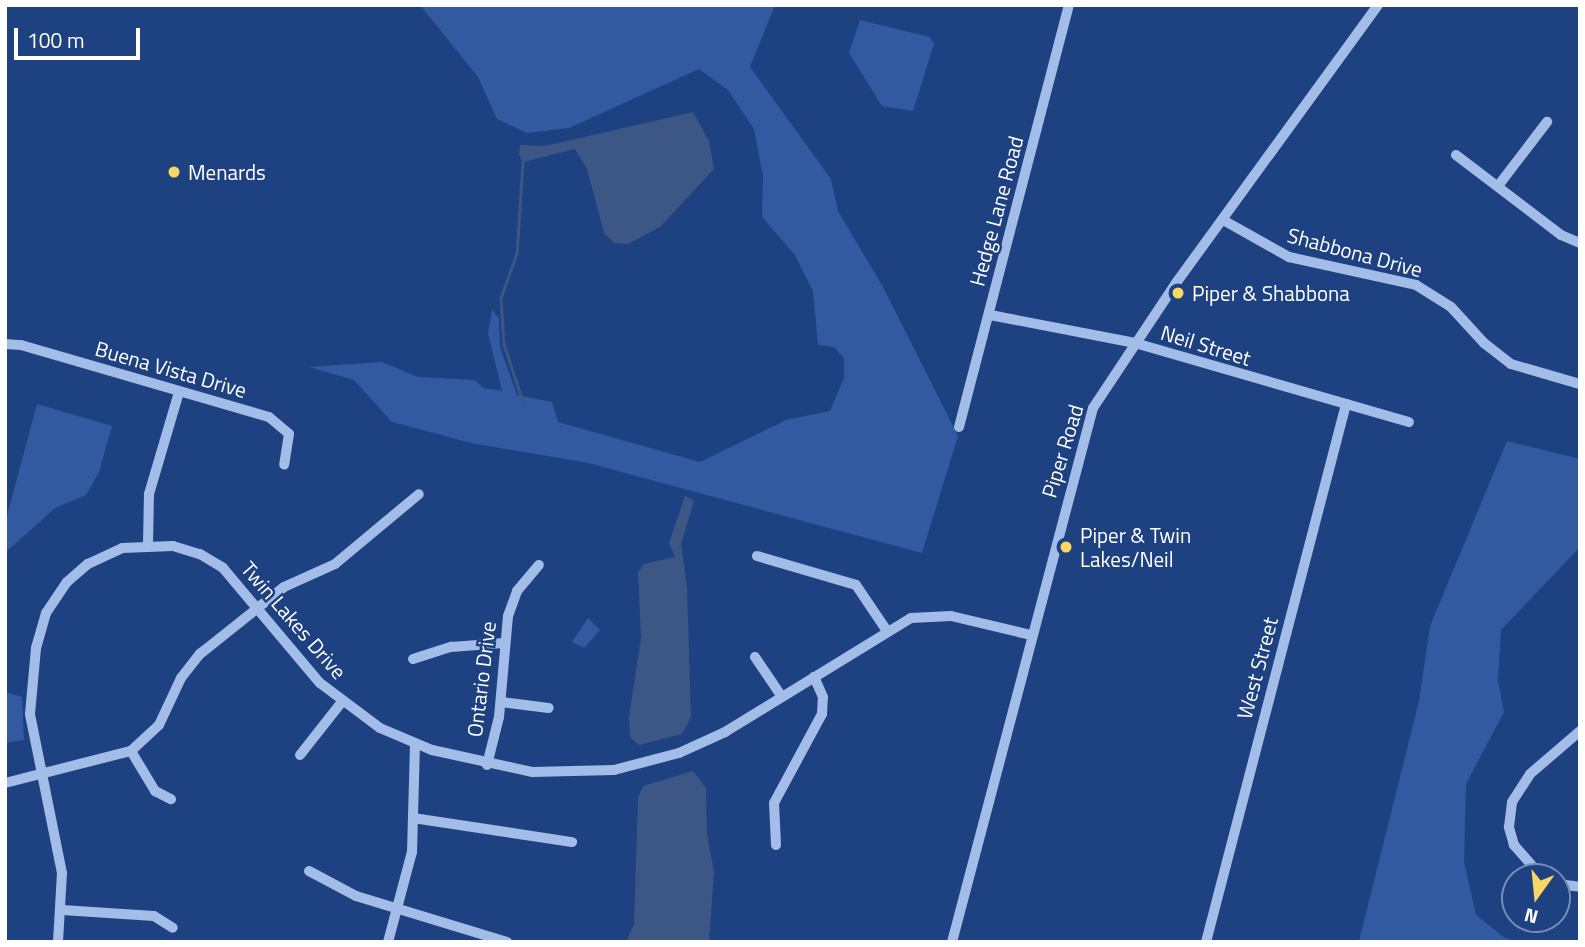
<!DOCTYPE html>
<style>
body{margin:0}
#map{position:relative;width:1585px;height:947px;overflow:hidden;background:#1e4181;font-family:"Titillium Web",sans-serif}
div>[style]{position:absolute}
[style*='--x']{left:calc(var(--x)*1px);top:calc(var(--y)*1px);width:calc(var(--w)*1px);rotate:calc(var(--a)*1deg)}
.green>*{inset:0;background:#315aa0}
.water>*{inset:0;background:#3c5786}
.stream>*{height:2.5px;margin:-1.25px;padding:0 1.25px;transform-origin:1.25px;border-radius:1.25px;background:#3c5786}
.minor>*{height:10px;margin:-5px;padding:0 5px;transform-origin:5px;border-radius:5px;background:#a3bde9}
.dots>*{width:19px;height:19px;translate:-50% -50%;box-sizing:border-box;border:4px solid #1e4181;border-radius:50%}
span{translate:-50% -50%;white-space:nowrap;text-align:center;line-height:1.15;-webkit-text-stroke:5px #1e4181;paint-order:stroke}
.poi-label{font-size:21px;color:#fff}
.left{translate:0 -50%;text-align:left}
.street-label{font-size:21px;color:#fff}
.frame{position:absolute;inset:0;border:7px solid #fff;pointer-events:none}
.north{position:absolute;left:1501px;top:863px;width:70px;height:70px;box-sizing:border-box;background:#1e4181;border:2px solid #788db3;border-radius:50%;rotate:195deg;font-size:19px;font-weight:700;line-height:28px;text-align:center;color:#fff}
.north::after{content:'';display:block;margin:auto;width:24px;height:32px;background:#f8d862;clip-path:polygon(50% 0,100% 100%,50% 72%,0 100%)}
.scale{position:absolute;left:14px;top:28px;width:126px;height:32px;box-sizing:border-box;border:4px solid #fff;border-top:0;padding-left:9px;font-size:21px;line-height:24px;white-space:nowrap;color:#fff;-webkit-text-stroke:5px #1e4181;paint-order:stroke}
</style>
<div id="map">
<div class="green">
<div style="clip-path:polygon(420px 5px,775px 5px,750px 67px,831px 179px,838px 211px,883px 287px,958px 436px,922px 553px,588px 463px,471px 443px,392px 422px,354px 380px,309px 367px,382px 362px,418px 377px,475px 380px,483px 388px,502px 391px,488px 333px,492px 309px,499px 319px,500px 347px,517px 395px,552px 402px,558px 422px,700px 462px,786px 420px,830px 411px,844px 378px,844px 358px,834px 347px,818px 345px,813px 291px,795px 255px,762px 217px,763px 176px,754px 129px,728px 90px,699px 69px,569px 128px,527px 133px,497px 119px,478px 77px)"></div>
<div style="clip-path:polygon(860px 20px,930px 37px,934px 44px,913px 111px,882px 106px,849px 53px)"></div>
<div style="clip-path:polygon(37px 404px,112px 426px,99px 472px,86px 495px,55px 508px,6px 552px,5px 523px)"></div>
<div style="clip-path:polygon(1507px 441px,1580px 459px,1580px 547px,1501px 630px,1498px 680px,1504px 712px,1466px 784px,1464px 862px,1476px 915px,1505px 938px,1523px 942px,1359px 941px,1419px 701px,1430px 626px)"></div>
<div style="clip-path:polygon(588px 618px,600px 630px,584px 648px,572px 642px)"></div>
<div style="clip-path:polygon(5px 692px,22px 697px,24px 740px,5px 743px)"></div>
</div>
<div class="water">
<div style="clip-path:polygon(693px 112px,709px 141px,714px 169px,660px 227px,628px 244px,614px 243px,604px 233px,587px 169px,575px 149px,523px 162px,519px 155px,520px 145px,545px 146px)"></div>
<div style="clip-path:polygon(685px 496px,694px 501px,681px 544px,687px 587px,691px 717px,682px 734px,639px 745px,630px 737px,629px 717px,641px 637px,638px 572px,644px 564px,675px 557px,669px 543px)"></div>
<div style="clip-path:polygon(693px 771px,706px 788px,707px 834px,714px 872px,709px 942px,626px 942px,634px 924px,638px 797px,643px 786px)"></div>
</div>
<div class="stream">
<div style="--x:523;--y:162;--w:92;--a:93.7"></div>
<div style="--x:517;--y:254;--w:47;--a:110"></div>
<div style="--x:501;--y:298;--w:46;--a:86.3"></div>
<div style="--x:504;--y:344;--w:64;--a:71.8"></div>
</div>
<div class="minor">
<div style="--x:1456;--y:155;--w:132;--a:37.3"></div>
<div style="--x:1561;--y:235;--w:21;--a:23"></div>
<div style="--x:1498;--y:186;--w:81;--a:-52.6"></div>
<div style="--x:1223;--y:220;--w:76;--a:29.3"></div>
<div style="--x:1289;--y:257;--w:130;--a:12.4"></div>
<div style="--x:1416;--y:285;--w:41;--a:32.2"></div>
<div style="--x:1451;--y:307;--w:49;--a:47.5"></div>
<div style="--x:1484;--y:343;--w:34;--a:38"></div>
<div style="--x:1511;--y:364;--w:72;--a:16.2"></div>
<div style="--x:990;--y:315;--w:148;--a:10.9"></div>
<div style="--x:1135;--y:343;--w:285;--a:16.1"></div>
<div style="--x:5;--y:344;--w:16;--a:4"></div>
<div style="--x:21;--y:345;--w:258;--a:16.2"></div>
<div style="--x:269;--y:417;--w:26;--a:40"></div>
<div style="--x:289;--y:434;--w:31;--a:99"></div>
<div style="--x:959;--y:427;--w:436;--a:-75.4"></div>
<div style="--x:148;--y:544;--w:50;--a:-88.9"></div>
<div style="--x:149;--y:494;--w:106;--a:-73.6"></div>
<div style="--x:757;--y:556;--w:103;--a:16.3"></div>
<div style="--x:856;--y:585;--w:55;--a:56"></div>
<div style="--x:755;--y:657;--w:48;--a:56"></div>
<div style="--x:413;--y:659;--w:40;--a:-18"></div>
<div style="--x:451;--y:647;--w:53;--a:-4.3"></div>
<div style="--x:501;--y:702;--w:48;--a:7.1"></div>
<div style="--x:131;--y:751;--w:47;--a:59"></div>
<div style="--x:155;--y:791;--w:18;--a:27"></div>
<div style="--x:300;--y:755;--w:66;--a:-51.7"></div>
<div style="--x:487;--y:765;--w:49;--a:-76"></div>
<div style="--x:499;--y:717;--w:101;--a:-84.9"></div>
<div style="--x:508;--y:616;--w:27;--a:-70"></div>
<div style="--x:517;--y:591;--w:34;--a:-50"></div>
<div style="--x:5;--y:783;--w:130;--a:-14.3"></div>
<div style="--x:131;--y:751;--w:38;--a:-43"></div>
<div style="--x:159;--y:725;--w:52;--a:-64.9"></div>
<div style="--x:181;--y:678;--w:31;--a:-52"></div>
<div style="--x:200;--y:654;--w:107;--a:-38.6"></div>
<div style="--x:284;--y:587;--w:56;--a:-24.3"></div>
<div style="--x:335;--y:564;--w:109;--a:-39.8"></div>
<div style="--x:413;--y:818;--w:161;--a:8.6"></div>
<div style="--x:776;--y:845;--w:42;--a:-92.7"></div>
<div style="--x:774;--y:803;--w:101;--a:-61.7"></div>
<div style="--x:822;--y:714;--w:17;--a:-87"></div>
<div style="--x:823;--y:697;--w:22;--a:-114"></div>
<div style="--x:309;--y:871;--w:53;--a:28"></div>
<div style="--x:356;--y:896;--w:158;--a:16.9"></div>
<div style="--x:1542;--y:877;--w:43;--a:-131.2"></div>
<div style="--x:1514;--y:845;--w:19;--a:-106"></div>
<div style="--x:1509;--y:827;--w:25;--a:-83"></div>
<div style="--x:1512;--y:802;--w:33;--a:-57"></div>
<div style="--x:1530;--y:774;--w:66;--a:-40.7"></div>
<div style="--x:1557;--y:884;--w:23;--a:7"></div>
<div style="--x:62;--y:910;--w:92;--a:3.7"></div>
<div style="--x:154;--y:916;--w:22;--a:32"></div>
<div style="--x:58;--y:942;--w:69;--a:-86.7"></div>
<div style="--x:62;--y:873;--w:162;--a:-101.4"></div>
<div style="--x:30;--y:714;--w:66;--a:-84.8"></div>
<div style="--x:36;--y:648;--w:36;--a:-74"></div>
<div style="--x:46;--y:613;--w:37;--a:-56"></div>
<div style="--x:67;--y:582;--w:28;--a:-41"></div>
<div style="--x:88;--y:564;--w:38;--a:-25"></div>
<div style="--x:122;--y:548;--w:51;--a:-2.2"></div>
<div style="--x:173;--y:546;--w:28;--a:17"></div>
<div style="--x:200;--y:554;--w:27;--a:31"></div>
<div style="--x:223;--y:568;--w:150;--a:49.9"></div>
<div style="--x:320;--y:683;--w:75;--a:36.9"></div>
<div style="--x:380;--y:728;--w:56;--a:22.9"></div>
<div style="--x:432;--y:750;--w:102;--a:12.4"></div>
<div style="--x:532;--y:772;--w:82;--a:-1.4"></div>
<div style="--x:614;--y:770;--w:67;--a:-14.7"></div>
<div style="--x:679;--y:753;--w:51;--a:-24.5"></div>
<div style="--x:725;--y:732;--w:218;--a:-31.5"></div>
<div style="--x:911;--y:618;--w:40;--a:-2.9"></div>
<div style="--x:951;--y:616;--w:82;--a:13.4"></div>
<div style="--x:388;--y:942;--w:93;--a:-75.1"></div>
<div style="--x:412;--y:852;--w:107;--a:-88.4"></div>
<div style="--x:952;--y:942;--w:552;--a:-75.21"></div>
<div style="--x:1093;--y:408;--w:150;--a:-56.4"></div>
<div style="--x:1176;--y:283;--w:344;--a:-54"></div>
<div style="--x:1206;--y:942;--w:556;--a:-75.41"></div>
</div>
<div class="dots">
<div style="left:174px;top:172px;background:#f8d862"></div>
<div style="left:1178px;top:293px;background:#f8d862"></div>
<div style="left:1066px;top:547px;background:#f8d862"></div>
</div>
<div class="poi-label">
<span class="left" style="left:188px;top:172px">Menards</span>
<span class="left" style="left:1192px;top:293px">Piper &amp; Shabbona</span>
<span class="left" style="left:1080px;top:547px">Piper &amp; Twin<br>Lakes/Neil</span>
</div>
<div class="street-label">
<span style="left:996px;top:211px;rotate:-75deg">Hedge Lane Road</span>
<span style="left:1355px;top:252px;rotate:15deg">Shabbona Drive</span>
<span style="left:1206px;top:345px;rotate:17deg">Neil Street</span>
<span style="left:171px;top:369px;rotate:16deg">Buena Vista Drive</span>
<span style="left:1062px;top:451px;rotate:-73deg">Piper Road</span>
<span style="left:294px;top:620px;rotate:49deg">Twin Lakes Drive</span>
<span style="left:1257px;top:668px;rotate:-75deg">West Street</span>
<span style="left:481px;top:679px;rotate:-83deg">Ontario Drive</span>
</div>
<div class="frame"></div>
<div class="north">N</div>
<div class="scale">100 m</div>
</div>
